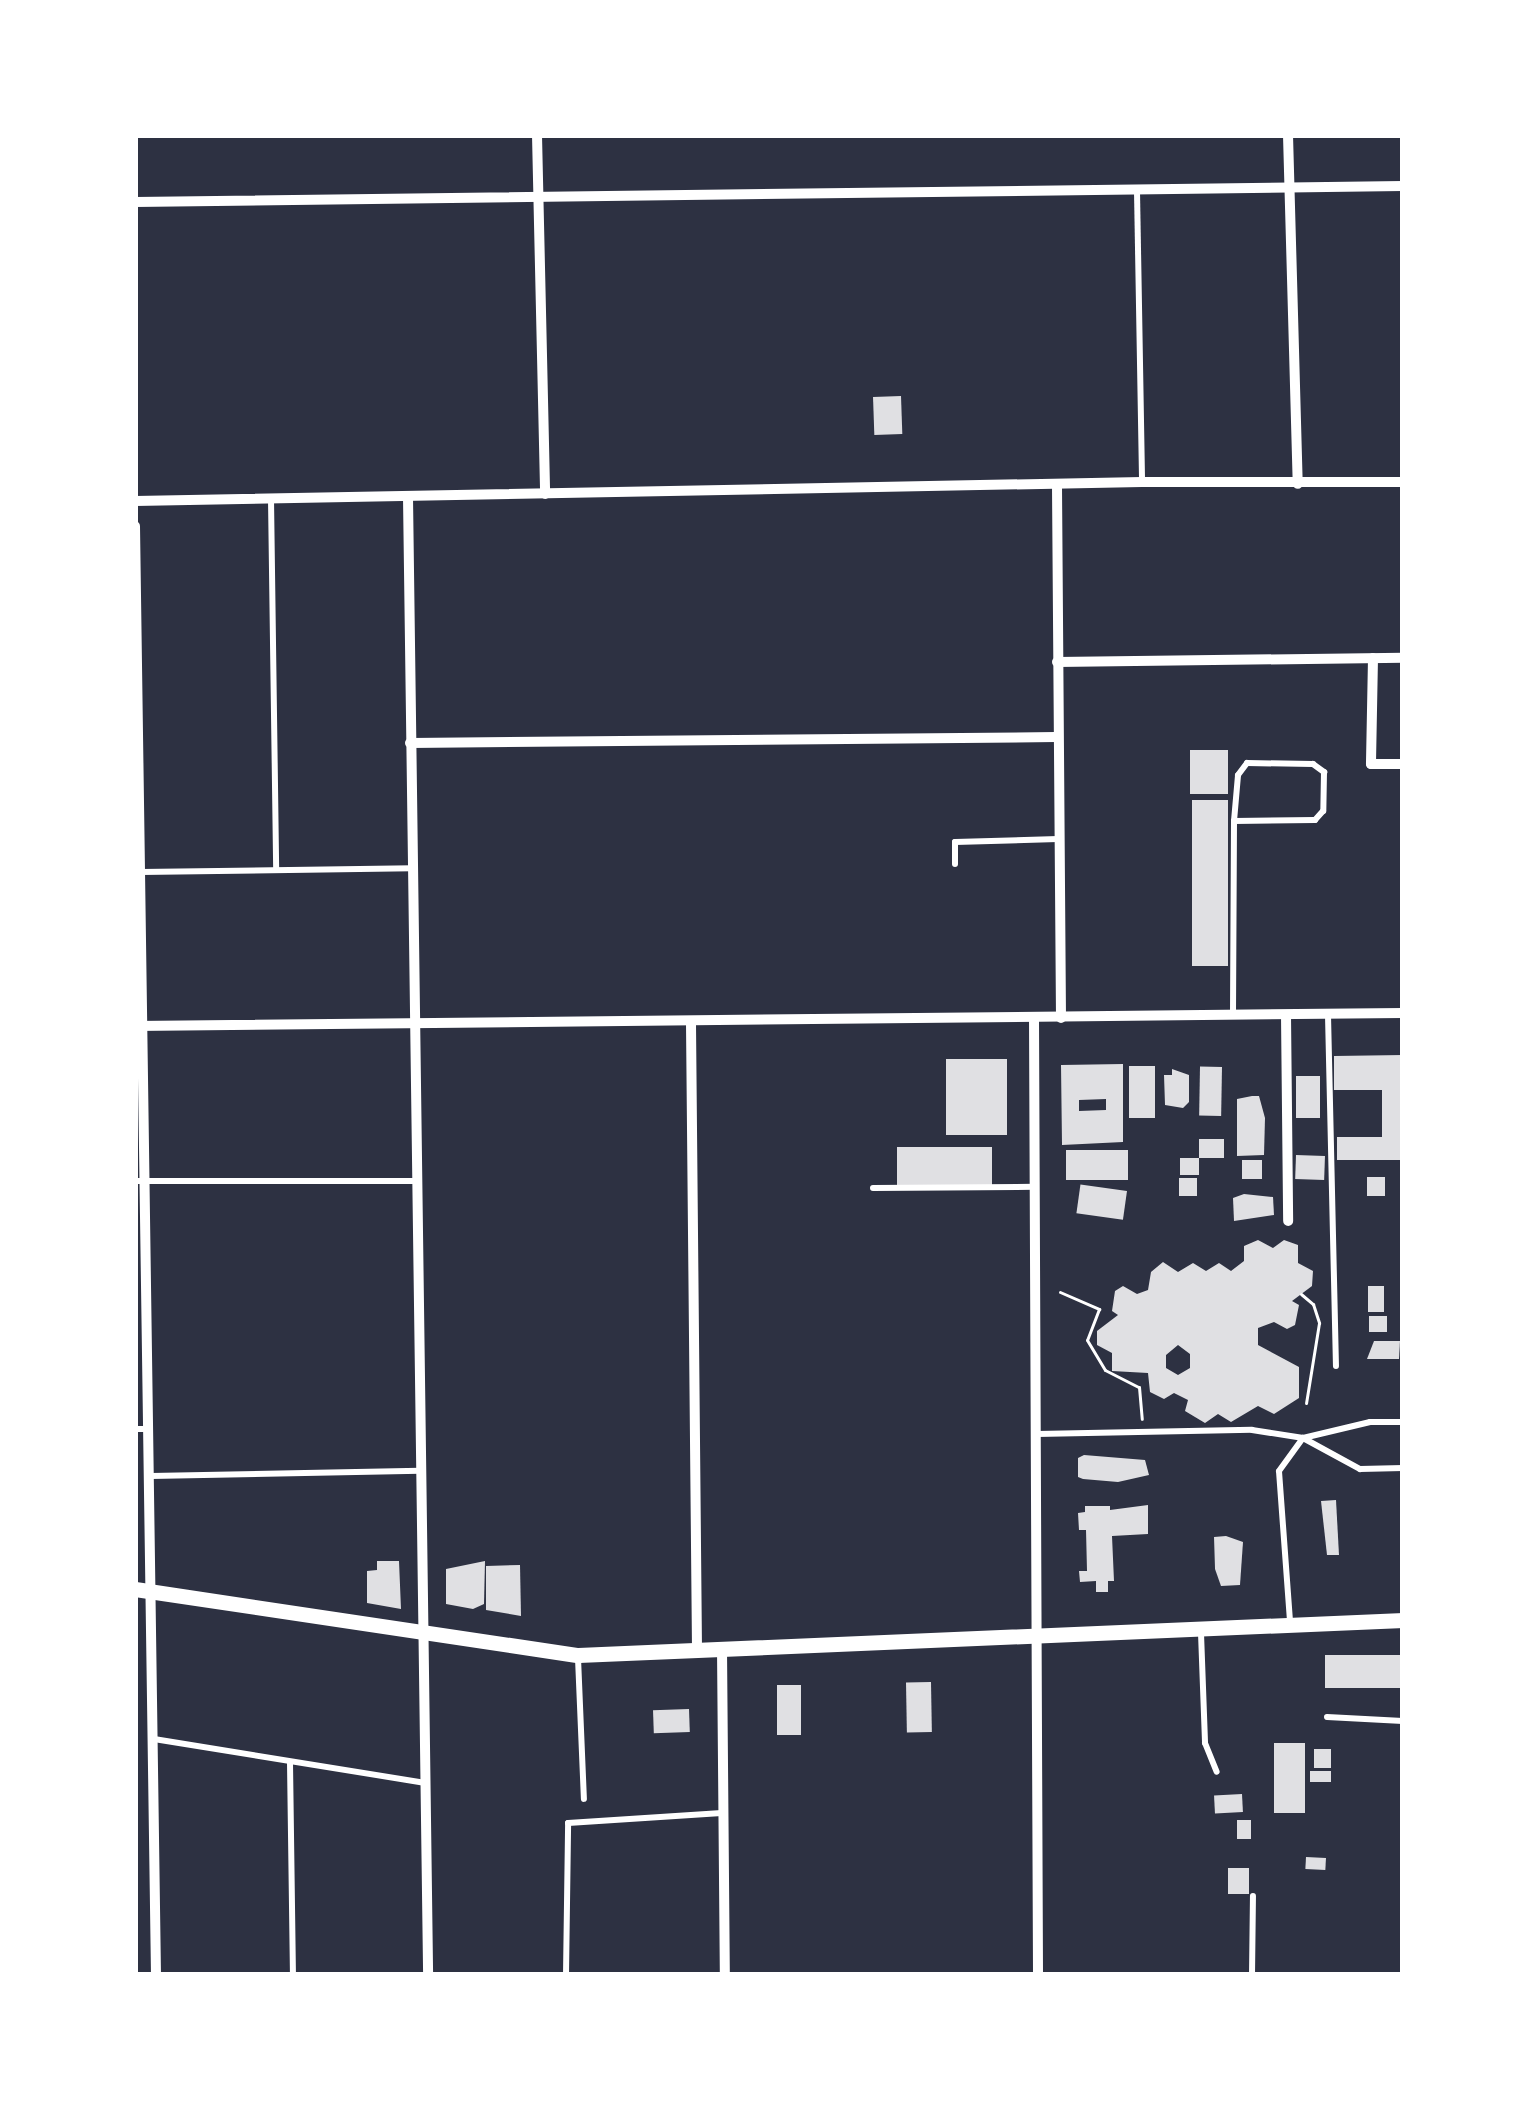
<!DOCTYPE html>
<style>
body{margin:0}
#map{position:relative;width:1538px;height:2110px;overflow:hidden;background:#2d3142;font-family:Manrope,sans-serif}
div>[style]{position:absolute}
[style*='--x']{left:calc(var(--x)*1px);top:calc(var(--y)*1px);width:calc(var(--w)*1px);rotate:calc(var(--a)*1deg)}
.building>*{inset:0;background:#e0e0e3;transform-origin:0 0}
.path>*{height:3px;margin:-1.5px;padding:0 1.5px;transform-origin:1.5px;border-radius:1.5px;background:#fff}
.service>*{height:6px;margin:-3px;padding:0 3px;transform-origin:3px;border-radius:3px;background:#fff}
.minor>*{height:10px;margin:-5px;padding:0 5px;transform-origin:5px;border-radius:5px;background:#fff}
.secondary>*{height:15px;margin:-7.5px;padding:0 7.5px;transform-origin:7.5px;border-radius:7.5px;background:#fff}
span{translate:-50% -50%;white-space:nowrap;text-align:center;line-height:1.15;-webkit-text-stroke:9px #fff;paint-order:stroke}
.frame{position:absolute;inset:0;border:138px solid #fff;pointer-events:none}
</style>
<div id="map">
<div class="building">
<div style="left:901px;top:396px;width:38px;height:28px;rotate:88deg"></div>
<div style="left:1190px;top:750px;width:38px;height:44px"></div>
<div style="left:1192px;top:800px;width:36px;height:166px"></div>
<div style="clip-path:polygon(1403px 1055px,1403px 1160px,1337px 1160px,1337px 1137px,1382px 1137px,1382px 1090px,1334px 1090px,1334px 1056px)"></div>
<div style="left:946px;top:1059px;width:61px;height:76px"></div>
<div style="clip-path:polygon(evenodd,1123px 1064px,1123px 1142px,1062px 1145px,1061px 1065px,1123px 1064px,1106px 1099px,1106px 1110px,1079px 1111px,1079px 1100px,1106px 1099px)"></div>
<div style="left:1129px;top:1066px;width:26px;height:52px"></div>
<div style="left:1222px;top:1067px;width:49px;height:22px;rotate:91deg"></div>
<div style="clip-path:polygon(1172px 1069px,1189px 1075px,1189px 1102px,1183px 1108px,1165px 1105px,1164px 1075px,1172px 1075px)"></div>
<div style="left:1296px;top:1076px;width:24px;height:42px"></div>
<div style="clip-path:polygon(1252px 1096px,1259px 1096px,1265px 1118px,1264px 1155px,1237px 1156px,1237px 1099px)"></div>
<div style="left:1199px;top:1139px;width:25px;height:19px"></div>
<div style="left:897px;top:1147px;width:95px;height:38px"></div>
<div style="left:1066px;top:1150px;width:62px;height:30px"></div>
<div style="left:1296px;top:1155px;width:29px;height:24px;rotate:2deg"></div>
<div style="left:1180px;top:1158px;width:19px;height:17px"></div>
<div style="left:1242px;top:1160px;width:20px;height:19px"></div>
<div style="left:1367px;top:1177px;width:18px;height:19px"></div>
<div style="left:1179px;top:1178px;width:18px;height:18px"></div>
<div style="left:1127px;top:1191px;width:29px;height:47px;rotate:98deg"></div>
<div style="clip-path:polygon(1244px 1194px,1273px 1197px,1274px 1215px,1234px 1221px,1233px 1198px)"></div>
<div style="clip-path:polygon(evenodd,1258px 1240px,1273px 1248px,1284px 1240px,1298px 1245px,1298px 1263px,1313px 1271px,1312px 1286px,1292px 1301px,1299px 1305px,1295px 1325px,1287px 1329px,1274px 1322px,1258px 1328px,1258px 1345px,1299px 1367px,1299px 1398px,1274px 1414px,1258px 1406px,1231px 1422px,1218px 1414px,1205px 1423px,1185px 1411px,1188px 1400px,1174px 1393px,1164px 1399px,1150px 1392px,1148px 1373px,1112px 1371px,1112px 1353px,1097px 1345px,1097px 1331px,1118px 1315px,1112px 1311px,1115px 1291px,1123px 1286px,1137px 1294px,1148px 1290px,1151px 1272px,1163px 1262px,1178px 1272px,1193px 1263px,1206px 1271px,1219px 1263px,1231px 1271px,1244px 1261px,1244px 1246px,1258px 1240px,1178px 1345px,1190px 1354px,1190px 1368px,1178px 1375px,1166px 1368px,1166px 1355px,1178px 1345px)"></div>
<div style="left:1368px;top:1286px;width:16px;height:26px"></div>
<div style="left:1369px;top:1316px;width:18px;height:16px"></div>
<div style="clip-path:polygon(1374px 1341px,1400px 1341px,1399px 1359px,1367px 1359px)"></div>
<div style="clip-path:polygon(1084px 1455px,1145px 1460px,1149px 1475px,1118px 1482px,1083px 1479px,1078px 1477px,1078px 1458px)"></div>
<div style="clip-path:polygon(1336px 1500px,1339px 1555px,1327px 1555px,1321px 1501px)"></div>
<div style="clip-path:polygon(1148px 1505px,1148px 1534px,1112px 1536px,1114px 1581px,1108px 1581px,1108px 1592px,1096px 1592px,1096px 1581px,1080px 1582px,1079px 1571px,1087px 1571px,1086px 1530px,1079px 1530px,1078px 1513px,1085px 1512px,1085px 1506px,1110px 1506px,1110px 1510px)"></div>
<div style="clip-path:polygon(1226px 1536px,1243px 1542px,1240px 1585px,1221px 1586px,1215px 1569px,1214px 1537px)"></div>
<div style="clip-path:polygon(377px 1561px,399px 1561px,401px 1609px,367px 1603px,367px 1571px,377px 1570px)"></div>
<div style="clip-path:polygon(485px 1561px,484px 1604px,473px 1609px,446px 1604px,446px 1569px)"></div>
<div style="clip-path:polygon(520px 1565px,521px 1616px,486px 1610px,486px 1566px)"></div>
<div style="left:1403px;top:1655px;width:33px;height:78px;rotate:90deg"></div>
<div style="left:931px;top:1682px;width:50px;height:25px;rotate:89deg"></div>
<div style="left:777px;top:1685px;width:24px;height:50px"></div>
<div style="left:689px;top:1709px;width:23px;height:36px;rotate:88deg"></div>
<div style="left:1274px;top:1743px;width:31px;height:70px"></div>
<div style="left:1314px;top:1749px;width:17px;height:19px"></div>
<div style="left:1310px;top:1771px;width:21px;height:11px"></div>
<div style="left:1242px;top:1794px;width:18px;height:28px;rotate:87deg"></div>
<div style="left:1237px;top:1820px;width:14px;height:19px"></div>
<div style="left:1306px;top:1857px;width:20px;height:12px;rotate:3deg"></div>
<div style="left:1228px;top:1868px;width:21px;height:26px"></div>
</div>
<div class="path">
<div style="--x:1060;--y:1292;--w:43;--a:23.6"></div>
<div style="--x:1099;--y:1309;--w:33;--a:111"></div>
<div style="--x:1087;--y:1340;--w:35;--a:59"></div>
<div style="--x:1105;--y:1370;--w:38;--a:27"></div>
<div style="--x:1139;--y:1387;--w:32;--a:85"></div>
<div style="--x:1301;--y:1294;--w:16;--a:40"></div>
<div style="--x:1313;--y:1304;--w:20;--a:72"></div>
<div style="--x:1319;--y:1323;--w:81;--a:99.2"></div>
</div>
<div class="service">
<div style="--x:1137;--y:191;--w:291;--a:89"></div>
<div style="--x:271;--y:499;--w:371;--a:89.2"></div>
<div style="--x:955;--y:864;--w:22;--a:-90"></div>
<div style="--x:955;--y:842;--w:103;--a:-1.7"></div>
<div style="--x:141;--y:872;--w:271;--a:-0.8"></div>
<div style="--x:1233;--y:1012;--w:191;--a:-89.7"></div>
<div style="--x:1234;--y:821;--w:46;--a:-85"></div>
<div style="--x:1238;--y:775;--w:15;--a:-53"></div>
<div style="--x:1247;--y:763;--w:66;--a:0.9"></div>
<div style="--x:1313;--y:764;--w:14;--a:36"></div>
<div style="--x:1324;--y:772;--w:39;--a:91"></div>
<div style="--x:1323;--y:811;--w:12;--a:132"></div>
<div style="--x:1315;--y:820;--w:81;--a:179.3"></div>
<div style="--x:1328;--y:1015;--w:351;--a:88.7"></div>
<div style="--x:135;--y:1181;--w:281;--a:0"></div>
<div style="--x:873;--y:1188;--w:162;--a:-0.4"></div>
<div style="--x:135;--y:1429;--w:14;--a:0"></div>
<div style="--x:1037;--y:1434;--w:215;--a:-1.1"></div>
<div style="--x:1252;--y:1430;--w:52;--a:8.9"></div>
<div style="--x:1303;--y:1438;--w:65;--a:28.5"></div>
<div style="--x:1360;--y:1469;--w:43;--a:-1.3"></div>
<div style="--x:151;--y:1476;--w:269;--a:-1.1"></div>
<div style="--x:1290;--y:1621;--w:150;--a:-94.2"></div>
<div style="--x:1279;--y:1471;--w:41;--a:-54"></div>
<div style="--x:1303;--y:1438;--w:69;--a:-13.4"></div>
<div style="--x:1370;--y:1422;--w:33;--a:0"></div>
<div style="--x:1201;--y:1633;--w:110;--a:87.9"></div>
<div style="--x:1205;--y:1743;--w:31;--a:68"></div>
<div style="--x:578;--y:1658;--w:141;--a:87.6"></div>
<div style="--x:1327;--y:1717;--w:76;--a:3"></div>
<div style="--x:154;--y:1739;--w:275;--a:9.2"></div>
<div style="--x:290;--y:1763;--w:212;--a:89.2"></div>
<div style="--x:566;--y:1975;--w:152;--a:-89.2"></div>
<div style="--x:568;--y:1823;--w:154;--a:-3.7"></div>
<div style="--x:1252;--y:1975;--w:79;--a:-89.3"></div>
</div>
<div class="minor">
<div style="--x:537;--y:135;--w:359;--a:88.7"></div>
<div style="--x:1288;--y:135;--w:349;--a:88.4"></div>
<div style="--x:135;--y:202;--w:1268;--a:-0.72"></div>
<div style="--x:1057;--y:486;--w:532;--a:89.57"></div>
<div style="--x:408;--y:497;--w:1478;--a:89.22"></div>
<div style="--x:135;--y:501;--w:1007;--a:-1.08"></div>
<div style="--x:1142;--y:482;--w:261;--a:0"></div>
<div style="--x:135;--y:526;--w:1449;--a:89.17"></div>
<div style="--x:1373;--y:658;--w:106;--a:91.1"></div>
<div style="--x:1371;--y:764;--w:32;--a:0"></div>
<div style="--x:1057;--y:662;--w:346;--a:-0.7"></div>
<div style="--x:410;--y:743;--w:646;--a:-0.53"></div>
<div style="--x:1286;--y:1015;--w:206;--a:89.4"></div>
<div style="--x:1034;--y:1018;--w:957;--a:89.76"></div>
<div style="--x:691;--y:1024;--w:626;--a:89.45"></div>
<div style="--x:135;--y:1026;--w:1268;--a:-0.59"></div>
<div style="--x:722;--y:1649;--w:326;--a:89.5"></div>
</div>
<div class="secondary">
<div style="--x:135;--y:1589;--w:448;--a:8.5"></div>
<div style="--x:578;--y:1655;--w:826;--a:-2.43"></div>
</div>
<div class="frame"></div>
</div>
